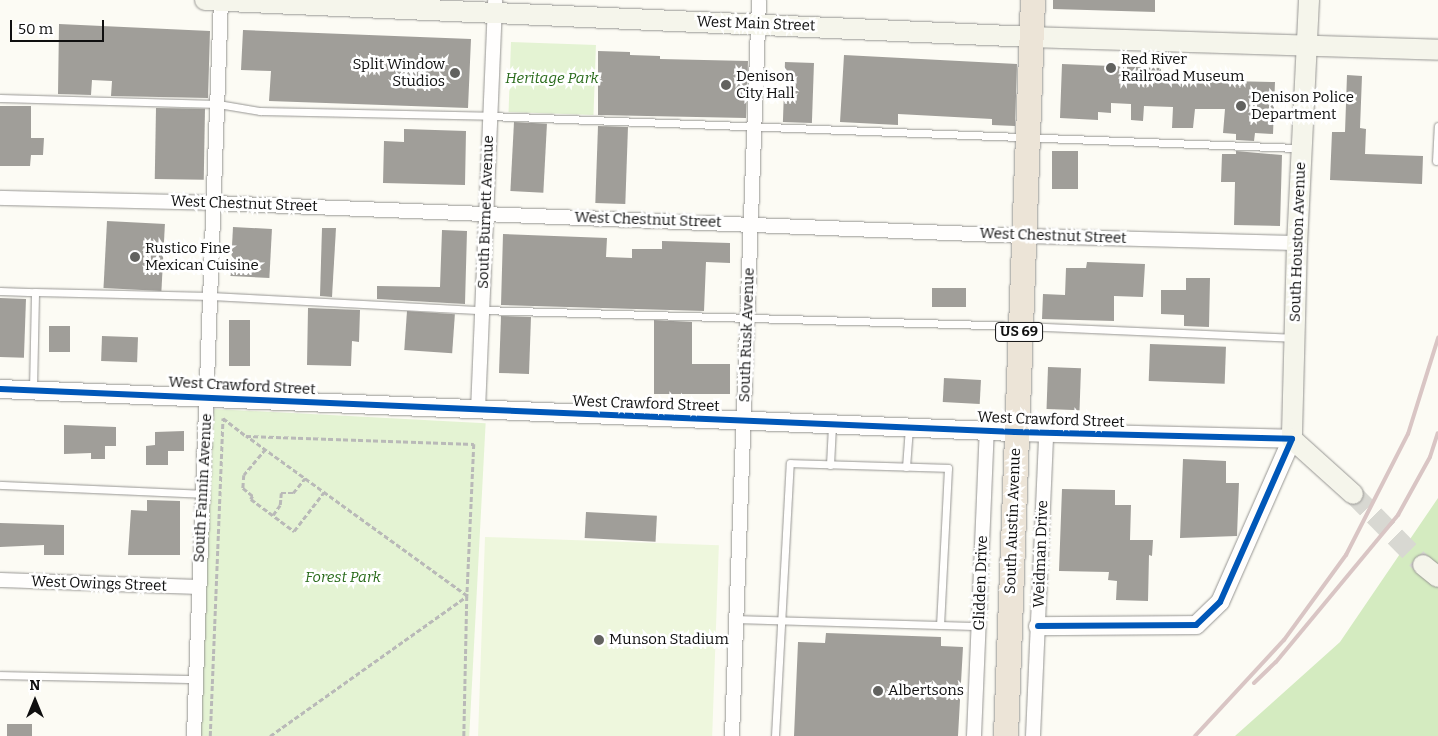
<!DOCTYPE html>
<style>
body{margin:0}
#map{position:relative;width:1438px;height:736px;overflow:hidden;background:#fcfbf4;font-family:Bitter,serif}
div>[style]{position:absolute}
[style*='--x']{left:calc(var(--x)*1px);top:calc(var(--y)*1px);width:calc(var(--w)*1px);rotate:calc(var(--a)*1deg)}
.green>*{inset:0;background:#e4f3d3;transform-origin:0 0}
.forest>*{inset:0;background:#d4ebc0}
.pitch>*{inset:0;background:#eef7dd;transform-origin:0 0}
.building>*{inset:0;background:#a09e99;transform-origin:0 0}
.secondary-tunnel>*{height:20px;margin-top:-10px;transform-origin:0;background:repeating-linear-gradient(90deg,#d8d8d2 0 20px,transparent 0 30px)}
.path>*{height:2.5px;margin-top:-1.25px;transform-origin:0;background:repeating-linear-gradient(90deg,#b9b9b8 0 5px,transparent 0 7.5px)}
.roads{filter:drop-shadow(0 0 1px #969592) drop-shadow(0 0 1px #969592)}
.service>*{height:7px;margin:-3.5px;padding:0 3.5px;transform-origin:3.5px;border-radius:3.5px;background:#fffefd}
.minor>*{height:14px;margin:-7px;padding:0 7px;transform-origin:7px;border-radius:7px;background:#fffefd}
.tertiary>*{height:18px;margin:-9px;padding:0 9px;transform-origin:9px;border-radius:9px;background:#fffefd}
.secondary>*{height:20px;margin:-10px;padding:0 10px;transform-origin:10px;border-radius:10px;background:#f5f5eb}
.trunk>*{height:24px;margin:-12px;padding:0 12px;transform-origin:12px;border-radius:12px;background:#ece4d7}
.rail>*{height:4px;margin:-2px;padding:0 2px;transform-origin:2px;border-radius:2px;background:#d9c5c4}
.cycleway>*{height:6px;margin:-3px;padding:0 3px;transform-origin:3px;border-radius:3px;background:#0057b8}
.dots>*{width:14px;height:14px;translate:-50% -50%;box-sizing:border-box;border:2px solid #fff;border-radius:50%}
span{translate:-50% -50%;white-space:nowrap;text-align:center;line-height:1.15;-webkit-text-stroke:5px #fff;paint-order:stroke}
.shield-label span{padding:1px 4px;background:#fff;border:1px solid;border-radius:4px;-webkit-text-stroke-width:0}
.shield-label{font-size:14px;color:#0f0f0f;font-weight:700}
.street-label{font-size:15px;color:#0f0f0f}
.poi-label{font-size:15px;color:#0f0f0f}
.left{translate:0 -50%;text-align:left}
.right{translate:-100% -50%;text-align:right}
.park-label{font-size:15px;color:#296b1b;font-style:italic}
.north{position:absolute;left:10px;top:676px;width:50px;height:50px;-webkit-text-stroke:4px #fff;paint-order:stroke;rotate:0deg;font-size:14px;font-weight:700;line-height:20px;text-align:center;color:#0f0f0f}
.north::after{content:'';display:block;margin:auto;width:18px;height:22px;background:#0f0f0f;clip-path:polygon(50% 0,100% 100%,50% 72%,0 100%)}
.scale{position:absolute;left:10px;top:20px;width:94px;height:22px;box-sizing:border-box;border:2px solid #0f0f0f;border-top:0;padding-left:6px;font-size:15px;line-height:18px;white-space:nowrap;color:#0f0f0f;-webkit-text-stroke:4px #fff;paint-order:stroke}
</style>
<div id="map">
<div class="green">
<div style="left:511px;top:42px;width:85px;height:70px;rotate:2deg"></div>
<div style="left:214px;top:409px;width:272px;height:327px;rotate:3deg"></div>
</div>
<div class="forest">
<div style="clip-path:polygon(1438px 498px,1438px 736px,1235px 736px,1340px 642px)"></div>
</div>
<div class="pitch">
<div style="left:485px;top:537px;width:234px;height:199px;rotate:2deg"></div>
</div>
<div class="building">
<div style="clip-path:polygon(1053px 0,1155px 0,1155px 12px,1053px 9px)"></div>
<div style="clip-path:polygon(59px 24px,210px 31px,208px 98px,111px 96px,112px 81px,92px 80px,91px 95px,58px 94px)"></div>
<div style="clip-path:polygon(243px 30px,471px 39px,468px 108px,269px 101px,271px 71px,241px 70px)"></div>
<div style="clip-path:polygon(598px 51px,630px 52px,630px 55px,660px 56px,660px 59px,748px 61px,746px 118px,598px 115px)"></div>
<div style="clip-path:polygon(844px 55px,1017px 64px,1015px 126px,992px 125px,992px 119px,898px 114px,898px 125px,840px 122px)"></div>
<div style="left:785px;top:62px;width:29px;height:60px;rotate:2deg"></div>
<div style="clip-path:polygon(1062px 64px,1161px 68px,1161px 78px,1204px 80px,1204px 76px,1229px 77px,1228px 81px,1275px 82px,1273px 134px,1255px 133px,1254px 141px,1236px 140px,1236px 134px,1223px 133px,1225px 109px,1195px 109px,1193px 128px,1172px 128px,1173px 107px,1144px 106px,1143px 121px,1131px 120px,1131px 104px,1111px 103px,1111px 113px,1098px 112px,1098px 120px,1060px 118px)"></div>
<div style="clip-path:polygon(1347px 75px,1362px 76px,1360px 128px,1366px 129px,1365px 154px,1423px 156px,1422px 184px,1330px 180px,1332px 132px,1345px 132px)"></div>
<div style="clip-path:polygon(0 106px,31px 106px,31px 138px,44px 138px,43px 155px,31px 155px,30px 166px,0 166px)"></div>
<div style="left:156px;top:108px;width:49px;height:71px;rotate:1deg"></div>
<div style="left:514px;top:122px;width:33px;height:69px;rotate:3deg"></div>
<div style="left:598px;top:126px;width:30px;height:77px;rotate:2deg"></div>
<div style="clip-path:polygon(404px 129px,466px 131px,465px 185px,383px 183px,384px 141px,404px 142px)"></div>
<div style="left:1052px;top:151px;width:26px;height:38px"></div>
<div style="clip-path:polygon(1236px 151px,1282px 155px,1280px 226px,1234px 225px,1235px 182px,1221px 182px,1222px 154px,1236px 154px)"></div>
<div style="left:107px;top:221px;width:58px;height:67px;rotate:3deg"></div>
<div style="left:233px;top:227px;width:39px;height:49px;rotate:3deg"></div>
<div style="clip-path:polygon(322px 228px,336px 228px,332px 297px,320px 296px)"></div>
<div style="clip-path:polygon(442px 230px,467px 231px,465px 304px,377px 299px,377px 286px,440px 287px)"></div>
<div style="clip-path:polygon(503px 234px,607px 238px,606px 257px,632px 258px,632px 249px,662px 249px,662px 241px,730px 243px,730px 263px,706px 262px,704px 311px,501px 305px)"></div>
<div style="clip-path:polygon(1087px 262px,1145px 264px,1143px 297px,1114px 296px,1114px 321px,1042px 319px,1043px 294px,1065px 295px,1066px 268px,1086px 268px)"></div>
<div style="clip-path:polygon(1186px 278px,1210px 278px,1209px 327px,1184px 326px,1184px 315px,1161px 314px,1161px 290px,1186px 290px)"></div>
<div style="left:932px;top:288px;width:34px;height:19px"></div>
<div style="left:0;top:298px;width:26px;height:59px;rotate:2deg"></div>
<div style="clip-path:polygon(308px 308px,360px 310px,359px 342px,352px 341px,351px 366px,307px 365px)"></div>
<div style="left:407px;top:311px;width:48px;height:39px;rotate:4deg"></div>
<div style="left:501px;top:316px;width:30px;height:57px;rotate:2deg"></div>
<div style="left:229px;top:320px;width:21px;height:46px"></div>
<div style="clip-path:polygon(654px 320px,692px 322px,692px 364px,730px 364px,730px 394px,654px 394px)"></div>
<div style="left:49px;top:326px;width:21px;height:26px"></div>
<div style="left:102px;top:336px;width:36px;height:25px;rotate:2deg"></div>
<div style="left:1150px;top:344px;width:76px;height:37px;rotate:2deg"></div>
<div style="left:1048px;top:367px;width:33px;height:42px;rotate:2deg"></div>
<div style="left:944px;top:378px;width:37px;height:24px;rotate:3deg"></div>
<div style="clip-path:polygon(64px 425px,116px 427px,116px 446px,105px 446px,105px 459px,91px 459px,91px 453px,64px 454px)"></div>
<div style="clip-path:polygon(184px 431px,184px 451px,168px 451px,168px 465px,146px 465px,146px 446px,155px 445px,155px 432px)"></div>
<div style="clip-path:polygon(1183px 459px,1226px 461px,1226px 483px,1239px 483px,1237px 536px,1180px 538px)"></div>
<div style="clip-path:polygon(1062px 489px,1115px 490px,1115px 505px,1131px 505px,1130px 540px,1153px 540px,1152px 556px,1149px 555px,1148px 601px,1116px 600px,1117px 581px,1108px 580px,1109px 572px,1059px 571px)"></div>
<div style="clip-path:polygon(147px 500px,180px 501px,180px 555px,128px 555px,131px 510px,147px 511px)"></div>
<div style="left:586px;top:512px;width:71px;height:26px;rotate:3deg"></div>
<div style="clip-path:polygon(0 523px,64px 525px,64px 555px,44px 555px,44px 545px,0 547px)"></div>
<div style="clip-path:polygon(826px 633px,941px 637px,941px 646px,963px 647px,958px 736px,794px 736px,798px 642px,825px 643px)"></div>
<div style="left:7px;top:724px;width:25px;height:12px"></div>
</div>
<div class="secondary-tunnel">
<div style="--x:1353;--y:494;--w:100;--a:45.4"></div>
</div>
<div class="path">
<div style="--x:223;--y:418;--w:29;--a:38"></div>
<div style="--x:246;--y:436;--w:228;--a:2"></div>
<div style="--x:474;--y:444;--w:152;--a:92.6"></div>
<div style="--x:467;--y:596;--w:273;--a:-144.1"></div>
<div style="--x:266;--y:449;--w:34;--a:130"></div>
<div style="--x:244;--y:475;--w:13;--a:94"></div>
<div style="--x:243;--y:488;--w:13;--a:39"></div>
<div style="--x:253;--y:496;--w:4;--a:124"></div>
<div style="--x:251;--y:499;--w:54;--a:36.7"></div>
<div style="--x:294;--y:531;--w:49;--a:-52.4"></div>
<div style="--x:273;--y:515;--w:12;--a:-55"></div>
<div style="--x:280;--y:505;--w:12;--a:-85"></div>
<div style="--x:281;--y:493;--w:12;--a:0"></div>
<div style="--x:293;--y:493;--w:19;--a:-51"></div>
<div style="--x:210;--y:736;--w:318;--a:-87.7"></div>
<div style="--x:270;--y:736;--w:242;--a:-35.4"></div>
<div style="--x:467;--y:596;--w:140;--a:91.2"></div>
</div>
<div class="roads">
<div class="service">
<div style="--x:0;--y:98;--w:218;--a:1.6"></div>
<div style="--x:218;--y:104;--w:43;--a:9.5"></div>
<div style="--x:260;--y:111;--w:230;--a:1.2"></div>
<div style="--x:490;--y:116;--w:810;--a:2.27"></div>
<div style="--x:1436;--y:161;--w:35;--a:-87"></div>
<div style="--x:0;--y:291;--w:35;--a:2"></div>
<div style="--x:33;--y:389;--w:97;--a:-88.8"></div>
<div style="--x:35;--y:292;--w:176;--a:1.3"></div>
<div style="--x:211;--y:296;--w:271;--a:3"></div>
<div style="--x:482;--y:310;--w:538;--a:1.7"></div>
<div style="--x:1020;--y:326;--w:274;--a:2.5"></div>
<div style="--x:830;--y:465;--w:40;--a:-87.1"></div>
<div style="--x:906;--y:467;--w:40;--a:-85.7"></div>
<div style="--x:0;--y:485;--w:203;--a:2.5"></div>
<div style="--x:737;--y:619;--w:242;--a:1.7"></div>
<div style="--x:0;--y:675;--w:196;--a:1.2"></div>
<div style="--x:775;--y:736;--w:273;--a:-86.9"></div>
<div style="--x:790;--y:463;--w:158;--a:1.8"></div>
<div style="--x:948;--y:468;--w:157;--a:92.9"></div>
</div>
<div class="minor">
<div style="--x:0;--y:198;--w:215;--a:1.3"></div>
<div style="--x:215;--y:203;--w:809;--a:2.34"></div>
<div style="--x:1023;--y:236;--w:274;--a:1.5"></div>
<div style="--x:478;--y:410;--w:410;--a:-87.6"></div>
<div style="--x:0;--y:580;--w:199;--a:2"></div>
<div style="--x:194;--y:736;--w:736;--a:-87.9"></div>
<div style="--x:732;--y:736;--w:736;--a:-87.9"></div>
<div style="--x:974;--y:736;--w:306;--a:-87.6"></div>
<div style="--x:1033;--y:736;--w:303;--a:-87.5"></div>
</div>
<div class="tertiary">
<div style="--x:0;--y:389;--w:1016;--a:2.43"></div>
<div style="--x:1015;--y:432;--w:277;--a:1.4"></div>
<div style="--x:1292;--y:439;--w:178;--a:113.8"></div>
<div style="--x:1220;--y:602;--w:33;--a:136"></div>
<div style="--x:1196;--y:625;--w:158;--a:179.6"></div>
</div>
<div class="secondary">
<div style="--x:205;--y:0;--w:827;--a:2.56"></div>
<div style="--x:1031;--y:37;--w:407;--a:1.8"></div>
<div style="--x:1309;--y:0;--w:243;--a:92.8"></div>
<div style="--x:1297;--y:243;--w:196;--a:91.5"></div>
<div style="--x:1292;--y:439;--w:82;--a:42"></div>
<div style="--x:1423;--y:565;--w:19;--a:39"></div>
</div>
<div class="trunk">
<div style="--x:1006;--y:736;--w:736;--a:-87.9"></div>
</div>
</div>
<div class="rail">
<div style="--x:1254;--y:683;--w:30;--a:-44"></div>
<div style="--x:1276;--y:662;--w:191;--a:-50.3"></div>
<div style="--x:1398;--y:515;--w:66;--a:-61.1"></div>
<div style="--x:1430;--y:457;--w:25;--a:-72"></div>
<div style="--x:1195;--y:736;--w:131;--a:-47.2"></div>
<div style="--x:1284;--y:640;--w:105;--a:-53.9"></div>
<div style="--x:1346;--y:555;--w:136;--a:-62.9"></div>
<div style="--x:1408;--y:434;--w:101;--a:-72.6"></div>
</div>
<div class="cycleway">
<div style="--x:0;--y:389;--w:1016;--a:2.43"></div>
<div style="--x:1015;--y:432;--w:277;--a:1.4"></div>
<div style="--x:1292;--y:439;--w:178;--a:113.8"></div>
<div style="--x:1220;--y:602;--w:33;--a:136"></div>
<div style="--x:1196;--y:625;--w:158;--a:179.6"></div>
</div>
<div class="dots">
<div style="left:1111px;top:68px;background:#62625f"></div>
<div style="left:455px;top:73px;background:#62625f"></div>
<div style="left:726px;top:85px;background:#62625f"></div>
<div style="left:1241px;top:106px;background:#62625f"></div>
<div style="left:135px;top:257px;background:#62625f"></div>
<div style="left:599px;top:640px;background:#62625f"></div>
<div style="left:878px;top:691px;background:#62625f"></div>
</div>
<div class="shield-label">
<span style="left:1019px;top:332px">US 69</span>
</div>
<div class="street-label">
<span style="left:756px;top:24px;rotate:2deg">West Main Street</span>
<span style="left:244px;top:204px;rotate:2deg">West Chestnut Street</span>
<span style="left:486px;top:212px;rotate:-88deg">South Burnett Avenue</span>
<span style="left:648px;top:220px;rotate:2deg">West Chestnut Street</span>
<span style="left:1053px;top:236px;rotate:2deg">West Chestnut Street</span>
<span style="left:1298px;top:242px;rotate:-88deg">South Houston Avenue</span>
<span style="left:747px;top:335px;rotate:-88deg">South Rusk Avenue</span>
<span style="left:242px;top:386px;rotate:3deg">West Crawford Street</span>
<span style="left:646px;top:404px;rotate:2deg">West Crawford Street</span>
<span style="left:1051px;top:420px;rotate:2deg">West Crawford Street</span>
<span style="left:203px;top:488px;rotate:-87deg">South Fannin Avenue</span>
<span style="left:1013px;top:521px;rotate:-88deg">South Austin Avenue</span>
<span style="left:1041px;top:554px;rotate:-88deg">Weidman Drive</span>
<span style="left:981px;top:583px;rotate:-88deg">Glidden Drive</span>
<span style="left:99px;top:584px;rotate:2deg">West Owings Street</span>
</div>
<div class="poi-label">
<span class="left" style="left:1121px;top:68px">Red River<br>Railroad Museum</span>
<span class="right" style="left:445px;top:73px">Split Window<br>Studios</span>
<span class="left" style="left:736px;top:85px">Denison<br>City Hall</span>
<span class="left" style="left:1251px;top:106px">Denison Police<br>Department</span>
<span class="left" style="left:145px;top:257px">Rustico Fine<br>Mexican Cuisine</span>
<span class="left" style="left:609px;top:640px">Munson Stadium</span>
<span class="left" style="left:888px;top:691px">Albertsons</span>
</div>
<div class="park-label">
<span style="left:552px;top:79px">Heritage Park</span>
<span style="left:343px;top:578px">Forest Park</span>
</div>
<div class="north">N</div>
<div class="scale">50 m</div>
</div>
